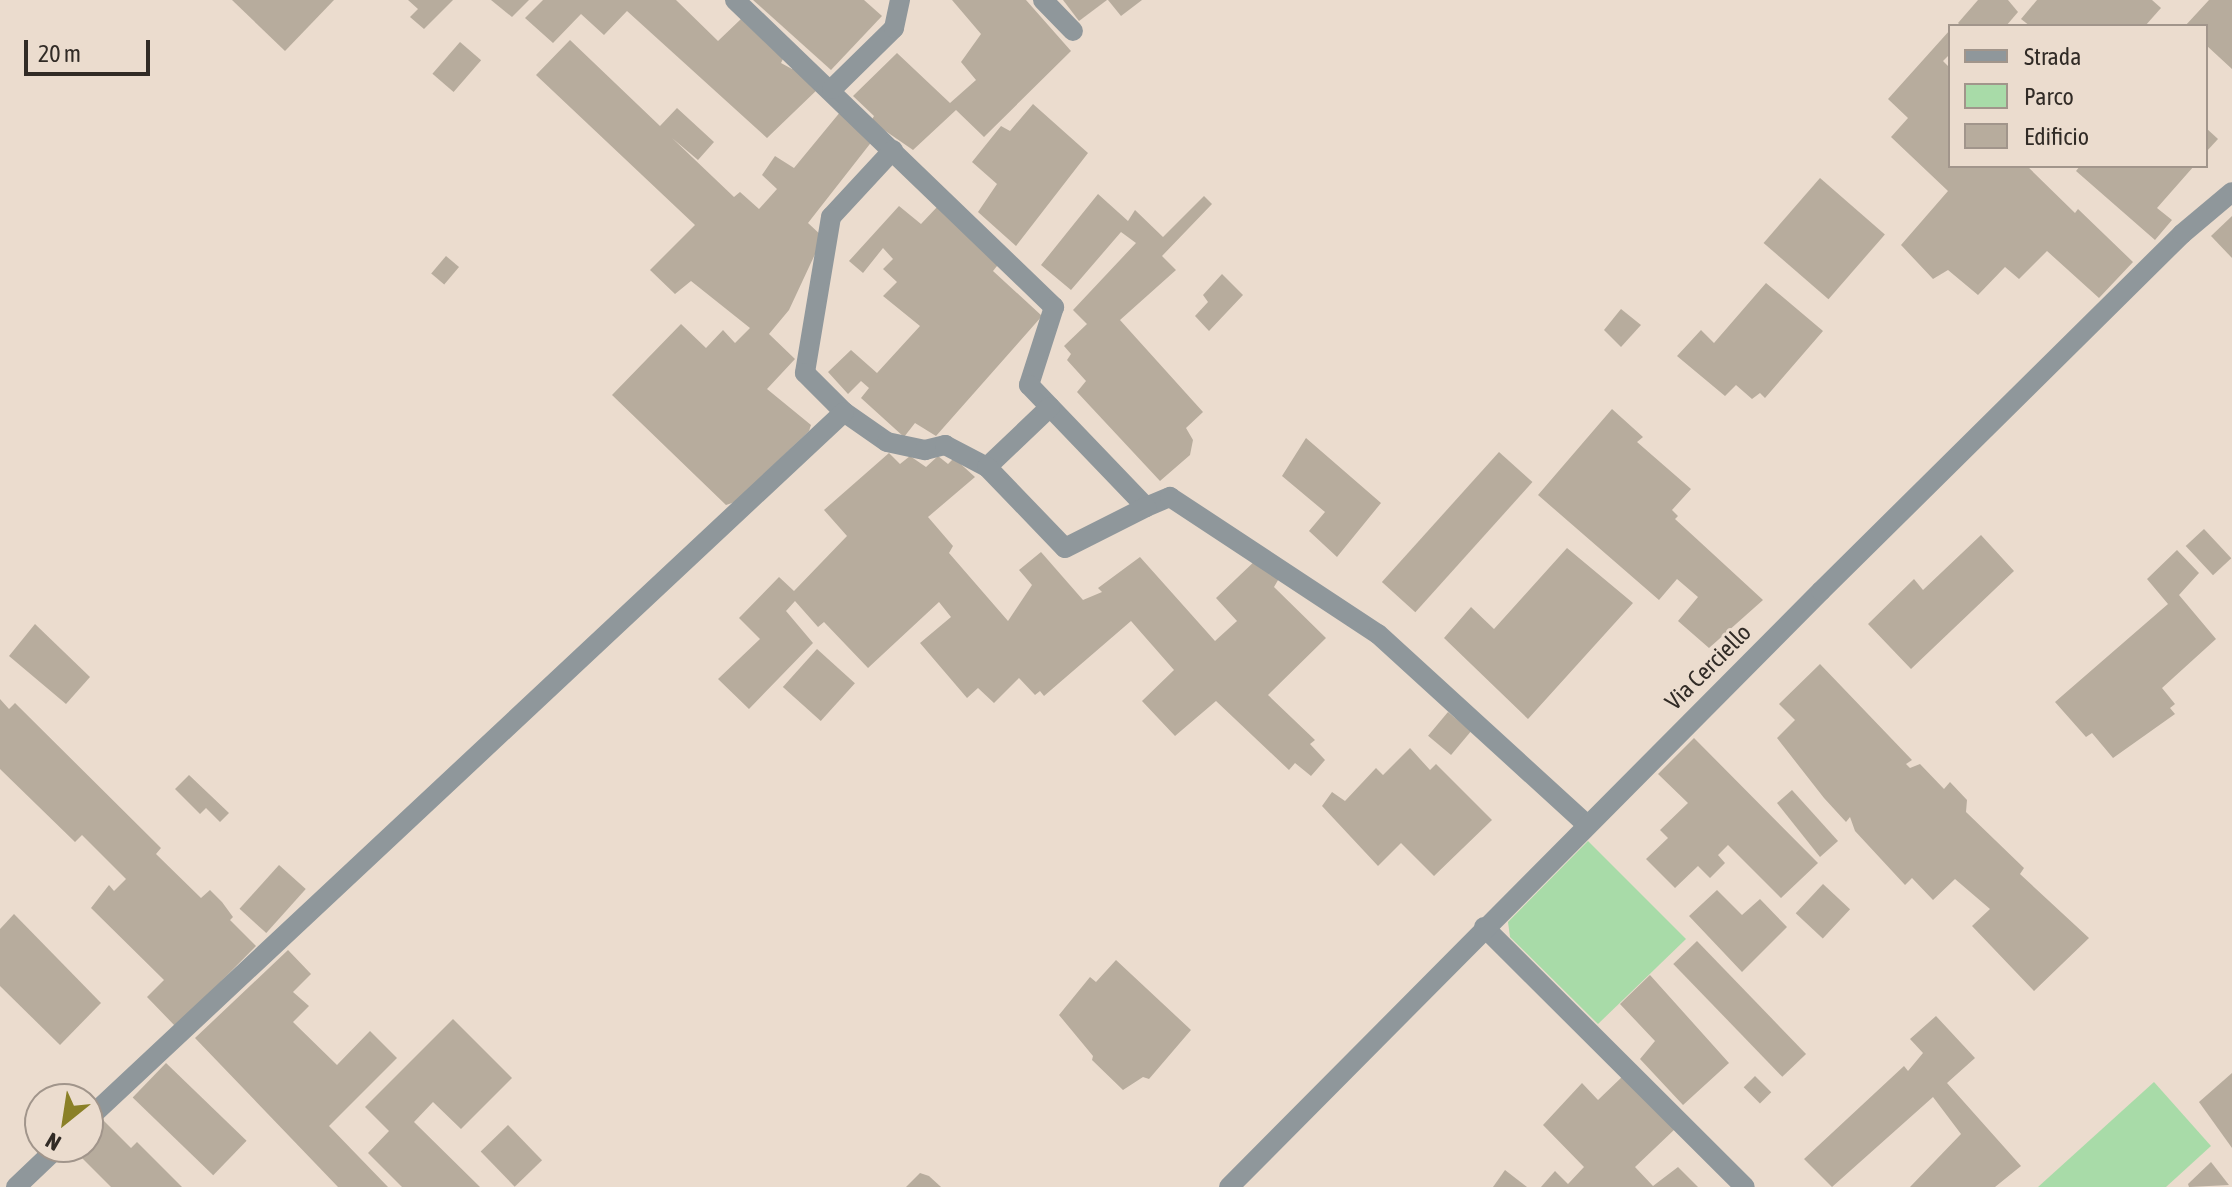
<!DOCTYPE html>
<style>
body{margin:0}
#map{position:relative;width:2232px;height:1187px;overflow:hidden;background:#ebdcce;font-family:"Asap Condensed",sans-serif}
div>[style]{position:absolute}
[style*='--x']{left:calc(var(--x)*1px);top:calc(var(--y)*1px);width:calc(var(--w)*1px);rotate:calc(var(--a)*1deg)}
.green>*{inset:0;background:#a8dba8}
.building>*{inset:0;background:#b7ac9d;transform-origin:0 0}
.minor>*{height:20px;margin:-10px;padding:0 10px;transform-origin:10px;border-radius:10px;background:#8f979b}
span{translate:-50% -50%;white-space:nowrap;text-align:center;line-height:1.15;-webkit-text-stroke:6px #ebdcce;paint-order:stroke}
.street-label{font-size:24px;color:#312b26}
.legend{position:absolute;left:1948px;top:24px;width:260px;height:144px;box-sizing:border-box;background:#ebdcce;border:2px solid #a1958b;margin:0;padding:10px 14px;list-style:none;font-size:24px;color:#312b26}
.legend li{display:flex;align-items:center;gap:16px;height:40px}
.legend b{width:40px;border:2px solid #a1958b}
.north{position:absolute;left:24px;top:1083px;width:80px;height:80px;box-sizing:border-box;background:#ebdcce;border:2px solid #a1958b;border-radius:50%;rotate:210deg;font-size:22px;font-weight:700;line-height:32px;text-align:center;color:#312b26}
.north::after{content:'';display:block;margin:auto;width:28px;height:36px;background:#8a8027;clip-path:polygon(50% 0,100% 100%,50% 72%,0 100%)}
.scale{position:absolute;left:24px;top:40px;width:126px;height:36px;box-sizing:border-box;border:4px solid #312b26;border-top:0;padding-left:10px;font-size:24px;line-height:28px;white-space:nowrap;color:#312b26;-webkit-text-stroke:6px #ebdcce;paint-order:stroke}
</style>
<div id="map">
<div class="green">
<div style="clip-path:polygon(1588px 841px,1686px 939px,1598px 1024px,1510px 937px,1508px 922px)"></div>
<div style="clip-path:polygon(2154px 1082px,2211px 1146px,2166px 1187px,2038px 1187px)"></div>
</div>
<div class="building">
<div style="clip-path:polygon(232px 0,334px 0,285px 51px)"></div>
<div style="clip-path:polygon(408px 0,453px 0,424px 29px,410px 17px,418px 9px)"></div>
<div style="clip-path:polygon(491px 0,529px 0,512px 17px)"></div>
<div style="clip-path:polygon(543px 0,676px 0,718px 41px,741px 19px,783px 59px,781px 63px,792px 69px,798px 64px,820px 87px,767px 138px,627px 11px,604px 35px,581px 14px,553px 43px,525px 18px)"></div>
<div style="clip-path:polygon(753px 0,864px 0,882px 16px,831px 70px)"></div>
<div style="clip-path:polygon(952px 0,1026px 0,1071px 51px,984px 137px,956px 110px,913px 150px,871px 121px,874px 116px,853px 96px,897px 53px,950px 103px,976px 80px,961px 62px,981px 34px)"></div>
<div style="clip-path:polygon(1063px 0,1107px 0,1079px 21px)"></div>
<div style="clip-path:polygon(1108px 0,1142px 0,1121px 16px)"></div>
<div style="clip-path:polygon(1978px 0,2008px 0,2018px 12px,2006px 26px,1961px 26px,1958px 23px)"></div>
<div style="clip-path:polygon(2037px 0,2152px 0,2161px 8px,2145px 26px,2030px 26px,2021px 19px)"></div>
<div style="clip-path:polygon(2209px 0,2232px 0,2232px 69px,2206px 45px,2206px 26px,2185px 26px)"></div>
<div style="clip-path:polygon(1950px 30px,1950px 54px,1943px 61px,1950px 68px,1950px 166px,2027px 166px,2075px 213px,2078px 209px,2133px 262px,2099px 298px,2047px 251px,2019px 279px,2005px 267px,1978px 295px,1948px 270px,1933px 279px,1901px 245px,1948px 191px,1891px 137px,1908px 118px,1888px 99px)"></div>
<div style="clip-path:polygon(570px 40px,660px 126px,677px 108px,714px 142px,698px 160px,672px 138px,734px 197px,740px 192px,759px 209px,777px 189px,762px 175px,775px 156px,794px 168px,841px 111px,873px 140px,808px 223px,823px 237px,789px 310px,769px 334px,795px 359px,767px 389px,811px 425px,809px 431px,735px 502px,726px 505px,612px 395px,681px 324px,706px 348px,723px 330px,735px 343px,750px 328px,691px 281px,675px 294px,650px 270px,695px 225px,536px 75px)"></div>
<div style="left:460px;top:42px;width:28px;height:42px;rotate:41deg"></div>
<div style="clip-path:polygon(1033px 104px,1088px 153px,1016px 246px,978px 212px,997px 184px,972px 162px,1001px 126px,1010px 131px)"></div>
<div style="clip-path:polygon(2206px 128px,2218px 139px,2206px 152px)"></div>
<div style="clip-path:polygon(2080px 166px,2194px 166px,2157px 208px,2172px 220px,2155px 240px,2076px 171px)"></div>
<div style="left:1820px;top:178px;width:86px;height:86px;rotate:41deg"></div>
<div style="clip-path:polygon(1098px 194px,1128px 221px,1135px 210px,1163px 237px,1204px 196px,1212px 204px,1162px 256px,1176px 270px,1120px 320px,1203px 412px,1186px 428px,1193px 440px,1190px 455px,1160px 481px,1077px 392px,1086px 381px,1067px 360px,1071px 354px,1064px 346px,1087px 324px,1073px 310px,1136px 243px,1121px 232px,1071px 290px,1041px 265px)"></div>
<div style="clip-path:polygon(899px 206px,921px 224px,938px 206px,1001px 261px,993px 271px,1042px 316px,936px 436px,915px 423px,904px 437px,861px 398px,869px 388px,861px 381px,848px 394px,828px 372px,851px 350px,877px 373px,920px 326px,883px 296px,897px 282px,883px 269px,893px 259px,883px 248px,863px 273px,849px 261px)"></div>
<div style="clip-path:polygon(2232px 216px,2232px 258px,2211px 236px)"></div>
<div style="left:446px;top:256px;width:17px;height:23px;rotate:40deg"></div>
<div style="clip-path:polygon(1222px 274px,1243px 295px,1209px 331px,1195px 316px,1208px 302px,1203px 295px)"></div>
<div style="clip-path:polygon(1766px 283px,1823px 331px,1765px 398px,1760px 393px,1752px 399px,1736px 385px,1725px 396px,1677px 356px,1701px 330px,1714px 343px)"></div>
<div style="clip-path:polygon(1621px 309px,1641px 325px,1621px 347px,1604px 330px)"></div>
<div style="clip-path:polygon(1612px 409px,1643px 437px,1637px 442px,1691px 489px,1672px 510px,1678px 516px,1675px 519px,1763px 600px,1709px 648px,1678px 621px,1698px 597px,1677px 579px,1659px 600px,1538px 495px)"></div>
<div style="clip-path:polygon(1306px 438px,1381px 503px,1337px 557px,1309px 531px,1325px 512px,1282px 476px)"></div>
<div style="left:1499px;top:452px;width:45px;height:175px;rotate:42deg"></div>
<div style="clip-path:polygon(889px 453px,900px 464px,910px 456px,926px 467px,938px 456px,948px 464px,954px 458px,975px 477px,928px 517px,953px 546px,949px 553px,1008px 621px,1032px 585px,1019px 570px,1041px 552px,1083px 600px,1102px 592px,1098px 588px,1140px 557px,1215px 641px,1237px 621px,1216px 598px,1258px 558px,1281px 575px,1274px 587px,1326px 638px,1268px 695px,1315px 740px,1310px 744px,1325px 760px,1311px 776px,1295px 763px,1289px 770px,1216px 701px,1175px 736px,1142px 701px,1174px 670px,1131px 621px,1044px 696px,1040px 691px,1035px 695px,1019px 678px,994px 703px,978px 688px,967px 698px,920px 643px,951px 617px,939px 602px,868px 668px,824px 622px,818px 627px,795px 601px,786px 611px,813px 643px,749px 709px,718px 679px,760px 639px,739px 618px,779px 577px,794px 591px,847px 536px,824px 510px)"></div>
<div style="left:2204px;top:529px;width:40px;height:25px;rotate:47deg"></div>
<div style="clip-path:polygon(1981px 535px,2014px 571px,1911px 669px,1868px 624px,1914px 579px,1923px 590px)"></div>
<div style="clip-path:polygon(1567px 548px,1633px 603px,1528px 719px,1444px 638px,1471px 607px,1494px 629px)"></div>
<div style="clip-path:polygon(2177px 550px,2199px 573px,2179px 595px,2216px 639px,2162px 688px,2175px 704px,2170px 708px,2175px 714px,2113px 758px,2092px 733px,2086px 737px,2055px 702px,2168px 604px,2147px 579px)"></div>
<div style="clip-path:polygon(35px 624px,90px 677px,66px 704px,9px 656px)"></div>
<div style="left:817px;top:649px;width:51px;height:51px;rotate:42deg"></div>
<div style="clip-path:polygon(1820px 664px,1912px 760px,1906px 764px,1910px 768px,1920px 764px,1944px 789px,1950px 782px,1967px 800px,1966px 812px,2024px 868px,2020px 874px,2089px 938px,2034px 991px,1972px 926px,1990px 909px,1955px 879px,1933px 900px,1912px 878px,1905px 885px,1855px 831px,1850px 817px,1846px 822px,1824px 798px,1777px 738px,1795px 720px,1779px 704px)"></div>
<div style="clip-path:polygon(0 699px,9px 709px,15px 703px,161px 848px,156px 854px,201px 898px,210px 890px,222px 902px,233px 917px,230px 920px,256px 946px,176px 1027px,147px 997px,164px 980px,91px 908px,109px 885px,114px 891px,126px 879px,82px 835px,75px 842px,0 769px)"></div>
<div style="left:1448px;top:712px;width:30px;height:31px;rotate:40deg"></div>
<div style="clip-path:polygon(1694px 738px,1818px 863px,1781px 898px,1728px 845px,1718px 855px,1725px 863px,1710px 878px,1698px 866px,1675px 888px,1646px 859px,1668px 838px,1660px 830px,1688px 803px,1658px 774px)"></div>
<div style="clip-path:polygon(1410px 748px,1430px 770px,1436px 764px,1492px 820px,1434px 876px,1401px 843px,1378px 866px,1322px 806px,1332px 792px,1345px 801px,1376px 768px,1383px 775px)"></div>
<div style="clip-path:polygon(189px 775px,229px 813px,220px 822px,206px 808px,200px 814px,175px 789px)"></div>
<div style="clip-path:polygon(1792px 790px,1838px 841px,1820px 857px,1777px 803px)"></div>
<div style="left:279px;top:865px;width:36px;height:59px;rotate:42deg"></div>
<div style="left:1823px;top:884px;width:37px;height:40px;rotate:43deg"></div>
<div style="clip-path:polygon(1717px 890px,1742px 915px,1760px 899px,1787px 927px,1742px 972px,1689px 916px)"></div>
<div style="clip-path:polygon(14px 914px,101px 1003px,60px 1045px,0 986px,0 929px)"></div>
<div style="left:1697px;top:941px;width:157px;height:33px;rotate:46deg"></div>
<div style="clip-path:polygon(288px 950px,311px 974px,293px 992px,309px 1006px,293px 1022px,337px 1065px,370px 1031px,397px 1058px,329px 1126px,388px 1187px,338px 1187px,195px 1038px)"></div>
<div style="clip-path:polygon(1116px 960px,1191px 1030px,1149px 1079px,1143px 1077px,1123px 1090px,1092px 1060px,1093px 1056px,1059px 1015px,1090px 977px,1096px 982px)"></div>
<div style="clip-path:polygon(1650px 975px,1729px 1063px,1683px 1105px,1640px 1059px,1655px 1041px,1620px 1004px)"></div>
<div style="clip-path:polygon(1936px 1016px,1975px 1058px,1947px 1083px,2021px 1166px,1995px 1187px,1910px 1187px,1961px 1134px,1933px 1097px,1832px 1187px,1804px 1159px,1904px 1066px,1908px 1071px,1923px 1053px,1910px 1039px)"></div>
<div style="clip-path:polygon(453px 1019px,512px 1078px,461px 1129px,433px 1102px,414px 1122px,480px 1187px,402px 1187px,368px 1153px,389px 1131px,365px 1107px)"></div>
<div style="left:166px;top:1063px;width:112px;height:48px;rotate:44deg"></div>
<div style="clip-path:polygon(2232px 1073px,2232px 1148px,2199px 1102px)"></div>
<div style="clip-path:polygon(1623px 1076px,1675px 1129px,1635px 1167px,1653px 1186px,1678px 1167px,1698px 1187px,1541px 1187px,1555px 1171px,1568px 1184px,1584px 1167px,1543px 1125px,1582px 1083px,1598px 1100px)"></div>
<div style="left:1755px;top:1076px;width:23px;height:16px;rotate:45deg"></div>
<div style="clip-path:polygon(102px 1119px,131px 1148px,137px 1142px,182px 1187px,111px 1187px,71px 1147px,88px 1147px,88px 1133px)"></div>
<div style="left:508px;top:1125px;width:49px;height:38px;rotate:46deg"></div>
<div style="clip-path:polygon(2211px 1162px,2229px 1185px,2189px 1187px,2188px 1184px)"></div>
<div style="clip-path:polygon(1505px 1170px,1527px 1187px,1493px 1187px)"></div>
<div style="clip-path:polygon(920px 1173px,929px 1176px,941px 1187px,906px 1187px)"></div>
</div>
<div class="minor">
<div style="--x:735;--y:0;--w:443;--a:43.9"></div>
<div style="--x:1054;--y:307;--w:82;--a:107.8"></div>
<div style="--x:1029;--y:385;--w:169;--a:46.2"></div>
<div style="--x:1146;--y:507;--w:26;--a:-23"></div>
<div style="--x:1170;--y:497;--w:249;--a:33.4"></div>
<div style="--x:1378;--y:634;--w:282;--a:42.4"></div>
<div style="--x:1043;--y:0;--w:43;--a:45.9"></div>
<div style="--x:832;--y:89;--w:87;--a:-44.5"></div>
<div style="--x:894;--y:28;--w:29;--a:-78"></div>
<div style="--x:893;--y:150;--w:91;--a:132.8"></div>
<div style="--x:831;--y:217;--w:158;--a:99.5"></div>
<div style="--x:805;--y:373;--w:55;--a:45"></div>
<div style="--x:844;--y:412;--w:52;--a:34.9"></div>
<div style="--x:887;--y:442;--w:39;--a:12"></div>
<div style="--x:925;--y:450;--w:21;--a:-14"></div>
<div style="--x:945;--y:445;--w:47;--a:27.6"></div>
<div style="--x:1050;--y:407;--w:87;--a:136.4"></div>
<div style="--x:987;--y:467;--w:112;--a:46.1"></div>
<div style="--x:1065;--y:548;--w:91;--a:-26.8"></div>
<div style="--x:1484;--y:927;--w:368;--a:44.9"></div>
<div style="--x:88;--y:1119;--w:1035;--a:-43.08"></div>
<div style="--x:16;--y:1187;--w:58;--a:-43.6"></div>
<div style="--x:1229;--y:1187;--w:840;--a:-45.19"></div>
<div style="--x:1821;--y:591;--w:508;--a:-44.68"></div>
<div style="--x:2182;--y:234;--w:65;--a:-40"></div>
</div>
<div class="street-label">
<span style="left:1708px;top:667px;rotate:-45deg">Via Cerciello</span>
</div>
<ul class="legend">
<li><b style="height:10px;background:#8f979b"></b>Strada</li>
<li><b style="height:22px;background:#a8dba8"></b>Parco</li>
<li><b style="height:22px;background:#b7ac9d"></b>Edificio</li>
</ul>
<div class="north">N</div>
<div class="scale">20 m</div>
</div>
